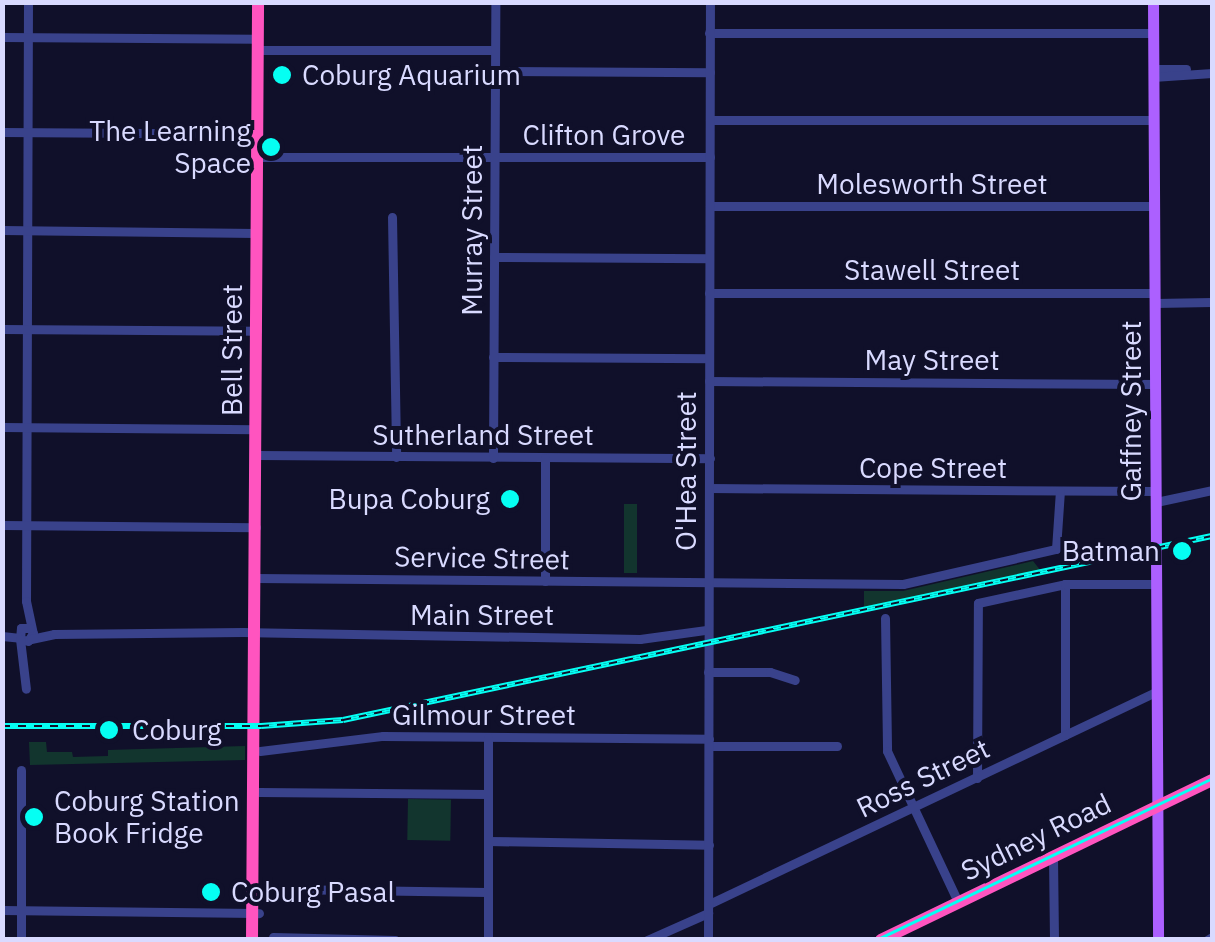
<!DOCTYPE html>
<style>
body{margin:0}
#map{position:relative;width:1215px;height:942px;overflow:hidden;background:#10102a;font-family:"IBM Plex Sans",sans-serif}
div>[style]{position:absolute}
[style*='--x']{left:calc(var(--x)*1px);top:calc(var(--y)*1px);width:calc(var(--w)*1px);rotate:calc(var(--a)*1deg)}
.green>*{inset:0;background:#12352e;transform-origin:0 0}
.minor>*{height:9px;margin:-4.5px;padding:0 4.5px;transform-origin:4.5px;border-radius:4.5px;background:#39428b}
.major>*{height:11px;margin:-5.5px;padding:0 5.5px;transform-origin:5.5px;border-radius:5.5px;background:#ac60ff}
.highway>*{height:12px;margin:-6px;padding:0 6px;transform-origin:6px;border-radius:6px;background:#ff54bf}
.tram>*{height:2.5px;margin:-1.25px;padding:0 1.25px;transform-origin:1.25px;border-radius:1.25px;background:#05fff3}
.rail>*{height:6px;margin-top:-3px;transform-origin:0;background:repeating-linear-gradient(90deg,#10102a 0 8px,#05fff3 0 16px);box-sizing:border-box;border-block:2px solid #05fff3}
.dots>*{width:28px;height:28px;translate:-50% -50%;box-sizing:border-box;border:5px solid #10102a;border-radius:50%}
span{translate:-50% -50%;white-space:nowrap;text-align:center;line-height:1.15;-webkit-text-stroke:8px #10102a;paint-order:stroke}
.poi-label{font-size:28px;color:#d9daff}
.left{translate:0 -50%;text-align:left}
.right{translate:-100% -50%;text-align:right}
.street-label{font-size:28px;color:#d9daff}
.frame{position:absolute;inset:0;border:5px solid #d9daff;pointer-events:none}
</style>
<div id="map">
<div class="green">
<div style="left:624px;top:504px;width:13px;height:69px"></div>
<div style="clip-path:polygon(1033px 561px,1041px 571px,864px 607px,864px 591px,903px 591px)"></div>
<div style="clip-path:polygon(29px 742px,46px 742px,47px 752px,72px 752px,73px 757px,108px 756px,108px 750px,245px 746px,245px 760px,30px 765px)"></div>
<div style="left:408px;top:799px;width:43px;height:41px;rotate:1deg"></div>
</div>
<div class="minor">
<div style="--x:28;--y:2;--w:599;--a:90.19"></div>
<div style="--x:26;--y:601;--w:33;--a:78"></div>
<div style="--x:33;--y:633;--w:9;--a:122"></div>
<div style="--x:28;--y:641;--w:8;--a:-166"></div>
<div style="--x:20;--y:639;--w:11;--a:-85"></div>
<div style="--x:21;--y:628;--w:9;--a:0"></div>
<div style="--x:709;--y:33;--w:444;--a:0"></div>
<div style="--x:2;--y:37;--w:256;--a:0.4"></div>
<div style="--x:258;--y:50;--w:237;--a:0"></div>
<div style="--x:1153;--y:69;--w:33;--a:0"></div>
<div style="--x:495;--y:71;--w:215;--a:0.3"></div>
<div style="--x:1153;--y:77;--w:59;--a:-3.9"></div>
<div style="--x:710;--y:120;--w:444;--a:0"></div>
<div style="--x:2;--y:132;--w:256;--a:0.4"></div>
<div style="--x:257;--y:157;--w:453;--a:0"></div>
<div style="--x:710;--y:206;--w:444;--a:0"></div>
<div style="--x:392;--y:217;--w:240;--a:89"></div>
<div style="--x:2;--y:230;--w:255;--a:0.7"></div>
<div style="--x:494;--y:257;--w:215;--a:0.3"></div>
<div style="--x:709;--y:293;--w:446;--a:0"></div>
<div style="--x:1155;--y:303;--w:57;--a:-1"></div>
<div style="--x:2;--y:329;--w:255;--a:0.4"></div>
<div style="--x:493;--y:357;--w:216;--a:0.3"></div>
<div style="--x:709;--y:381;--w:446;--a:0.4"></div>
<div style="--x:2;--y:427;--w:254;--a:0.5"></div>
<div style="--x:257;--y:455;--w:453;--a:0.4"></div>
<div style="--x:493;--y:458;--w:456;--a:-89.7"></div>
<div style="--x:545;--y:458;--w:123;--a:90"></div>
<div style="--x:709;--y:488;--w:447;--a:0.4"></div>
<div style="--x:1156;--y:502;--w:57;--a:-12.1"></div>
<div style="--x:2;--y:525;--w:254;--a:0.5"></div>
<div style="--x:256;--y:578;--w:647;--a:0.53"></div>
<div style="--x:903;--y:584;--w:157;--a:-12.9"></div>
<div style="--x:1056;--y:549;--w:58;--a:-86.1"></div>
<div style="--x:1065;--y:584;--w:151;--a:90"></div>
<div style="--x:885;--y:618;--w:133;--a:89.1"></div>
<div style="--x:887;--y:751;--w:167;--a:64.8"></div>
<div style="--x:2;--y:636;--w:18;--a:6"></div>
<div style="--x:20;--y:639;--w:50;--a:83.2"></div>
<div style="--x:31;--y:639;--w:24;--a:-12"></div>
<div style="--x:54;--y:634;--w:189;--a:-0.6"></div>
<div style="--x:243;--y:632;--w:397;--a:1"></div>
<div style="--x:640;--y:639;--w:67;--a:-7.8"></div>
<div style="--x:708;--y:672;--w:62;--a:0"></div>
<div style="--x:770;--y:672;--w:26;--a:18"></div>
<div style="--x:709;--y:746;--w:128;--a:0"></div>
<div style="--x:260;--y:751;--w:124;--a:-7"></div>
<div style="--x:383;--y:736;--w:326;--a:0.5"></div>
<div style="--x:977;--y:778;--w:175;--a:-89.7"></div>
<div style="--x:978;--y:603;--w:89;--a:-12.3"></div>
<div style="--x:1065;--y:584;--w:91;--a:0"></div>
<div style="--x:259;--y:792;--w:229;--a:0.5"></div>
<div style="--x:488;--y:841;--w:221;--a:1"></div>
<div style="--x:1053;--y:857;--w:83;--a:89.3"></div>
<div style="--x:282;--y:889;--w:206;--a:0.8"></div>
<div style="--x:709;--y:904;--w:496;--a:-25.4"></div>
<div style="--x:2;--y:910;--w:257;--a:0.7"></div>
<div style="--x:273;--y:937;--w:122;--a:1.4"></div>
<div style="--x:21;--y:940;--w:170;--a:-90"></div>
<div style="--x:488;--y:940;--w:202;--a:-90"></div>
<div style="--x:647;--y:940;--w:67;--a:-23.9"></div>
<div style="--x:708;--y:940;--w:938;--a:-89.88"></div>
<div style="--x:1207;--y:940;--w:6;--a:-31"></div>
</div>
<div class="major">
<div style="--x:1153;--y:2;--w:938;--a:89.69"></div>
</div>
<div class="highway">
<div style="--x:252;--y:940;--w:938;--a:-89.63"></div>
<div style="--x:881;--y:940;--w:368;--a:-25.8"></div>
</div>
<div class="tram">
<div style="--x:876;--y:940;--w:373;--a:-25.7"></div>
</div>
<div class="rail">
<div style="--x:2;--y:726;--w:259;--a:0"></div>
<div style="--x:261;--y:726;--w:82;--a:-4.2"></div>
<div style="--x:343;--y:720;--w:888;--a:-11.96"></div>
</div>
<div class="dots">
<div style="left:282px;top:75px;background:#05fff3"></div>
<div style="left:271px;top:147px;background:#05fff3"></div>
<div style="left:510px;top:499px;background:#05fff3"></div>
<div style="left:1182px;top:551px;background:#05fff3"></div>
<div style="left:109px;top:730px;background:#05fff3"></div>
<div style="left:34px;top:817px;background:#05fff3"></div>
<div style="left:211px;top:892px;background:#05fff3"></div>
</div>
<div class="poi-label">
<span class="left" style="left:302px;top:75px">Coburg Aquarium</span>
<span class="right" style="left:251px;top:147px">The Learning<br>Space</span>
<span class="right" style="left:490px;top:499px">Bupa Coburg</span>
<span class="right" style="left:1160px;top:551px">Batman</span>
<span class="left" style="left:132px;top:730px">Coburg</span>
<span class="left" style="left:54px;top:817px">Coburg Station<br>Book Fridge</span>
<span class="left" style="left:231px;top:892px">Coburg Pasal</span>
</div>
<div class="street-label">
<span style="left:604px;top:135px">Clifton Grove</span>
<span style="left:932px;top:184px">Molesworth Street</span>
<span style="left:472px;top:230px;rotate:-90deg">Murray Street</span>
<span style="left:932px;top:270px">Stawell Street</span>
<span style="left:232px;top:350px;rotate:-90deg">Bell Street</span>
<span style="left:932px;top:360px">May Street</span>
<span style="left:1131px;top:411px;rotate:-90deg">Gaffney Street</span>
<span style="left:483px;top:435px">Sutherland Street</span>
<span style="left:933px;top:468px">Cope Street</span>
<span style="left:686px;top:471px;rotate:-90deg">O'Hea Street</span>
<span style="left:482px;top:558px;rotate:1deg">Service Street</span>
<span style="left:482px;top:615px">Main Street</span>
<span style="left:484px;top:715px">Gilmour Street</span>
<span style="left:923px;top:778px;rotate:-26deg">Ross Street</span>
<span style="left:1036px;top:837px;rotate:-26deg">Sydney Road</span>
</div>
<div class="frame"></div>
</div>
